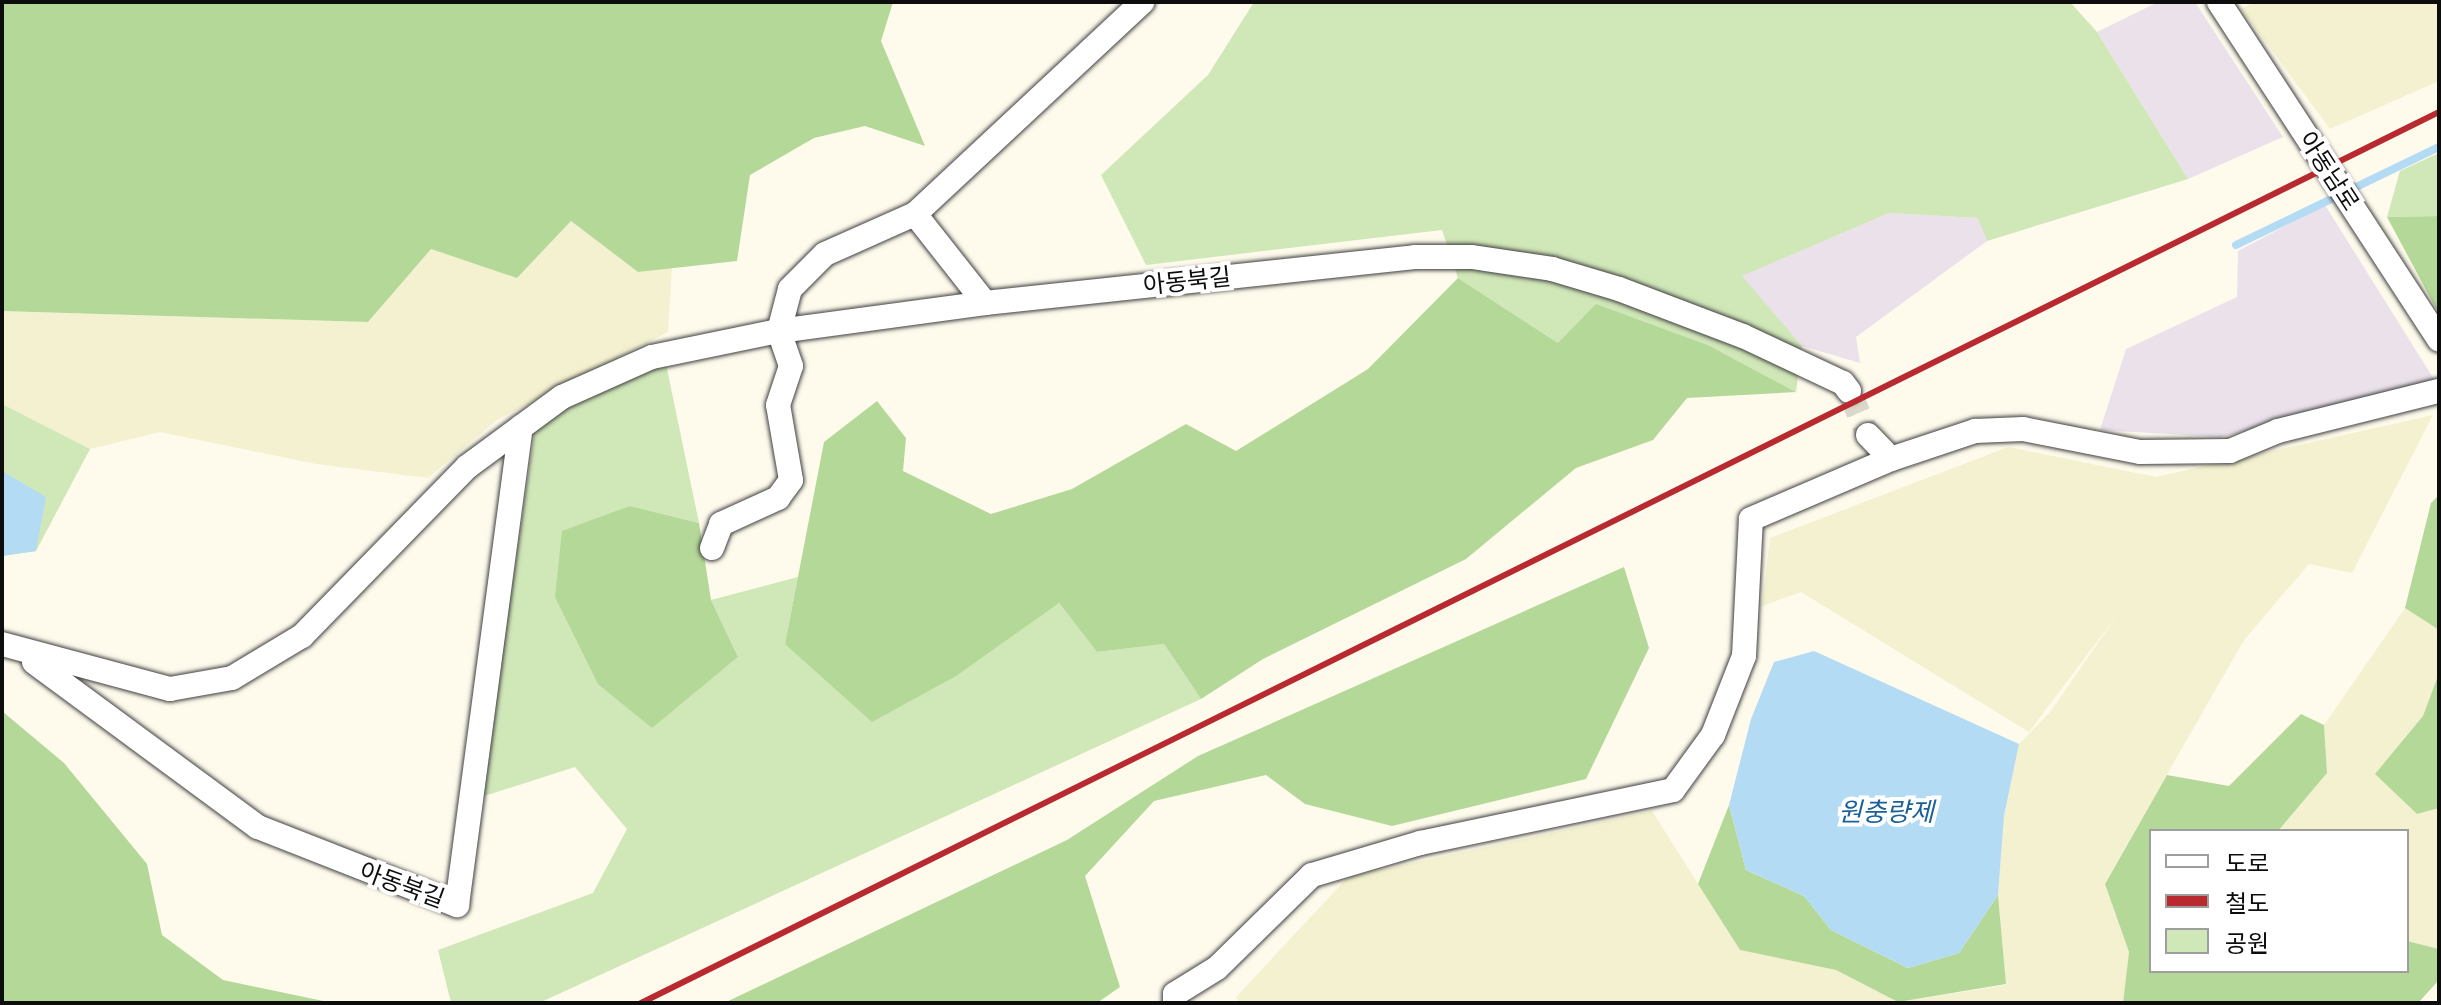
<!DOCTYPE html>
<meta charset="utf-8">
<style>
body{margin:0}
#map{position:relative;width:2441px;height:1005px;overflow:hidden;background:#fefbed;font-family:Merriweather,"Noto Sans KR",serif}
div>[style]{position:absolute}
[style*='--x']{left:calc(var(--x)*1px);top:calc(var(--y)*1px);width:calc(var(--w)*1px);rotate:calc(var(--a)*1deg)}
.industrial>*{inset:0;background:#eae1eb}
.farmland>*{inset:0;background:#f3f1cf}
.green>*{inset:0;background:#d0e7b8}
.forest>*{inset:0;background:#b4d898}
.water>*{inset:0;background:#b4dbf4}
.stream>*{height:8px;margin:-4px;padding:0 4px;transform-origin:4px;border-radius:4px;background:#b4dbf4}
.minor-tunnel>*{height:24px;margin-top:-12px;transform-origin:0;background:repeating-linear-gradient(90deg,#dad7cb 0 24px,transparent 0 36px)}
.roads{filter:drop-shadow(0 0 2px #404040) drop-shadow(0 0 2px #404040)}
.minor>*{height:24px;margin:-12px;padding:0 12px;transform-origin:12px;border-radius:12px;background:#fff}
.rail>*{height:6px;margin:-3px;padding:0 3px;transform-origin:3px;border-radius:3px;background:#b82a2f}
span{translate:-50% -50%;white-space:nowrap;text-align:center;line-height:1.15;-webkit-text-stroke:8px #fff;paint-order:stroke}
.street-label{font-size:24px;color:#0d0d0d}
.water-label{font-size:26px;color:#1b619a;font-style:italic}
.frame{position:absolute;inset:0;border:4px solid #0d0d0d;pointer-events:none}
.legend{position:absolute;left:2149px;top:829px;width:260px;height:144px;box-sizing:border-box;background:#fff;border:2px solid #9e9e9e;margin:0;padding:10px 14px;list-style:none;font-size:24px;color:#0d0d0d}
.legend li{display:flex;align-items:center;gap:16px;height:40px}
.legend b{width:40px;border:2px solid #9e9e9e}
</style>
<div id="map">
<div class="industrial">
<div style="clip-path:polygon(2158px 2px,2195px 2px,2283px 137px,2188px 179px,2097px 32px)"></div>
<div style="clip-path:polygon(2325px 205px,2437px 384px,2220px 437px,2100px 430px,2126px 349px,2237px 297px,2238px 251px)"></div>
<div style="clip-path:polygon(1889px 213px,1979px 218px,1987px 241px,1856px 337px,1860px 363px,1802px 346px,1741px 276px)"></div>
</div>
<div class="farmland">
<div style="clip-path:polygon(2254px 2px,2439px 2px,2439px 81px,2330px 129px,2241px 9px)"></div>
<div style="clip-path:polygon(571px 221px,638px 272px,672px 268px,668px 332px,497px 420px,428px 478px,316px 464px,160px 432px,90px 449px,2px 404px,2px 311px,368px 322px,431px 249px,517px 278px)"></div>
<div style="clip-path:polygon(2433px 415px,2352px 573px,2309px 564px,2244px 640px,2105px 883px,2129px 952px,2123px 1003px,1240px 1003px,1236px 997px,1348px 877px,1652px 811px,1740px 950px,1836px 970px,1898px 1002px,2006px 985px,1998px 895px,2004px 816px,2019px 744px,2050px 712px,2118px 614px,2029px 732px,1801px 592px,1762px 606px,1770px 538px,2008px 447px,2156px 477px)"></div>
<div style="clip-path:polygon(2405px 608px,2439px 630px,2439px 673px,2423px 716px,2375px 774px,2417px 814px,2439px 808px,2439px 949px,2407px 941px,2407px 831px,2278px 831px,2327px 773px,2324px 725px)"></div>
</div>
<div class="green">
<div style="clip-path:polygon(1254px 2px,2070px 2px,2097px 32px,2188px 179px,1987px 241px,1978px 218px,1889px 213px,1742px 276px,1802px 346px,1796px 392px,1710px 346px,1558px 343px,1458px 278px,1442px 230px,1146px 265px,1101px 175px,1208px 75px)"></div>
<div style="clip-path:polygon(2439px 153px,2439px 216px,2387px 217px,2400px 171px)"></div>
<div style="clip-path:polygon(666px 364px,699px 523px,630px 506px,651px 728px,738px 657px,711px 600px,798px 577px,785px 644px,1013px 631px,1059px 603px,1097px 652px,1164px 644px,1201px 699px,539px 1003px,451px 1003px,438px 950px,593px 893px,627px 829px,575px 767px,481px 797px,537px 416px)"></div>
<div style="clip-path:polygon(2px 404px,90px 449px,36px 551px,2px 556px)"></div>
</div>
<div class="forest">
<div style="clip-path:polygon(2px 2px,893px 2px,881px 41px,925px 146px,865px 126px,814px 138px,750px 175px,737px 261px,638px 272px,571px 221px,517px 278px,431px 249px,368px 322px,2px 311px)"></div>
<div style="clip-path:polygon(2439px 216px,2439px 314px,2387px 217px)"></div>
<div style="clip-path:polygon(1458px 278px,1558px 343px,1596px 304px,1710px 346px,1796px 392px,1687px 398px,1653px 440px,1576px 468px,1466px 559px,1263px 659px,1201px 699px,1164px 644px,1097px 652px,1059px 603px,956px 676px,872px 722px,785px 644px,824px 442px,877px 401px,906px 438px,903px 471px,991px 514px,1072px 489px,1186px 424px,1236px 451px,1368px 369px)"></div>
<div style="clip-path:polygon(2439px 495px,2439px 630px,2405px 608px,2431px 503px)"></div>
<div style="clip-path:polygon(630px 506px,699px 523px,711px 600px,738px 657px,652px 728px,598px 684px,555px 597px,562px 531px)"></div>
<div style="clip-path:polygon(1624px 567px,1649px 648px,1586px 779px,1392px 826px,1305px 804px,1266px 775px,1154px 801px,1085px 876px,1120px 987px,1097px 1003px,724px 1003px,1067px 840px,1198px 756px)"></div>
<div style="clip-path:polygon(2439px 673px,2439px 808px,2417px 814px,2375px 774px,2423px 716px)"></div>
<div style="clip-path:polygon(2px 711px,64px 763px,147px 864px,162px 935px,223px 980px,333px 1003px,2px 1003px)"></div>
<div style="clip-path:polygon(2301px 714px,2324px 725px,2327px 773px,2278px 831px,2151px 831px,2151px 971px,2407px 971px,2407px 941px,2439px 949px,2439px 980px,2418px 1003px,2123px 1003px,2129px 952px,2105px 884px,2167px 775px,2229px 786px)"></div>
<div style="clip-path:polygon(1729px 805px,1746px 870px,1804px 896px,1831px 930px,1908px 968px,1959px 953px,1998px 895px,2006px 984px,1898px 1002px,1836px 970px,1740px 950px,1698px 884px)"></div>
</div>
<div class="water">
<div style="clip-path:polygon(2px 471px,46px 497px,36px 551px,2px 556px)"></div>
<div style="clip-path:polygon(1814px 651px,2019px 744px,2004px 816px,1998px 895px,1959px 953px,1908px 968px,1831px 930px,1804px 896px,1746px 870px,1729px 805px,1751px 719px,1774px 662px)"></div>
</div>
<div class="stream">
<div style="--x:2236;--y:245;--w:225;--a:-25.8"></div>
</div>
<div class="minor-tunnel">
<div style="--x:1849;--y:391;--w:48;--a:66.6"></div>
</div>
<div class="roads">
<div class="minor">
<div style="--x:2219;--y:2;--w:403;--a:56.9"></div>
<div style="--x:915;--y:214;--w:113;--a:51.8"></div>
<div style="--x:1868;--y:435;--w:33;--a:46"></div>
<div style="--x:1891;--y:459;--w:89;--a:-18.4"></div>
<div style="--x:1975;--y:431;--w:48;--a:-2.4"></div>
<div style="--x:2023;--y:429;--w:119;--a:11.1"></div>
<div style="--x:2140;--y:452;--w:90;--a:-0.6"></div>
<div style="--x:2230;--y:451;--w:52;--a:-22.6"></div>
<div style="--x:2278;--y:431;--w:166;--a:-14"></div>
<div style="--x:712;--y:548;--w:26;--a:-69"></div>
<div style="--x:721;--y:524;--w:63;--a:-24.5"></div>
<div style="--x:778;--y:498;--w:22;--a:-54"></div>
<div style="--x:791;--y:480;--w:76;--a:-99.8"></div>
<div style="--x:778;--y:405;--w:41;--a:-71.6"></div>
<div style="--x:791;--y:366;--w:37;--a:-109"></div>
<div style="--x:779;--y:331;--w:43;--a:-75.3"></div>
<div style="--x:790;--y:289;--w:49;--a:-45"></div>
<div style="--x:825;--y:254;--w:98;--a:-24"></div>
<div style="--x:915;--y:214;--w:311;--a:-43"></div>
<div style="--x:2;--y:644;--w:174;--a:15"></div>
<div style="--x:170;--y:689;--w:63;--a:-10.1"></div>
<div style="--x:232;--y:678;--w:82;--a:-31"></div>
<div style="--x:302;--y:636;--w:236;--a:-45.7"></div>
<div style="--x:467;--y:467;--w:118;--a:-36.4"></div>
<div style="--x:562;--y:397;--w:98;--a:-24"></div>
<div style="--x:652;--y:357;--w:130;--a:-11.6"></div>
<div style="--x:779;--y:331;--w:208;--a:-7.7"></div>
<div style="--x:985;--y:303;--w:432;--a:-6.1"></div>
<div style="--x:1415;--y:257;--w:57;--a:0"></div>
<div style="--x:1472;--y:257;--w:81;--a:8.5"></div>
<div style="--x:1552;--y:269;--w:70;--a:16.6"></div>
<div style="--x:1619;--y:289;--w:133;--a:20.8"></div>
<div style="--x:1743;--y:336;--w:110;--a:25.2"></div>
<div style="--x:1843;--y:383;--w:10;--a:53"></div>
<div style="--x:34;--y:662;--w:278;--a:36.4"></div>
<div style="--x:258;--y:827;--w:214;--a:21.4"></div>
<div style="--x:457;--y:905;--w:482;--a:-82.4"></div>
<div style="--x:1175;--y:1003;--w:9;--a:-90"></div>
<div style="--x:1175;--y:994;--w:49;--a:-31.8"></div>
<div style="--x:1217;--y:968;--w:133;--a:-44.4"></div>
<div style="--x:1312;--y:875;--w:113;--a:-16.5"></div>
<div style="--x:1420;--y:843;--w:258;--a:-11.8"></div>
<div style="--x:1673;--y:790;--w:68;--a:-54"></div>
<div style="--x:1713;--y:735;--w:85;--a:-68.6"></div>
<div style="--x:1744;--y:656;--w:137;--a:-87.1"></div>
<div style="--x:1751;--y:519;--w:152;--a:-23.2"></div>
</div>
</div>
<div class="rail">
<div style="--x:641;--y:1003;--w:2007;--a:-26.36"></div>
</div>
<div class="street-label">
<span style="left:2329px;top:171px;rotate:57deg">아동남로</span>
<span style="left:1187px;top:281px;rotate:-6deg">아동북길</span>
<span style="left:402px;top:885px;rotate:20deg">아동북길</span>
</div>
<div class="water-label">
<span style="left:1886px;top:812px">원충량제</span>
</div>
<div class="frame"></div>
<ul class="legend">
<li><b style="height:10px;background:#fff"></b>도로</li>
<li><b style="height:10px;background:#b82a2f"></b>철도</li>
<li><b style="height:22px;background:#d0e7b8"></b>공원</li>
</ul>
</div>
